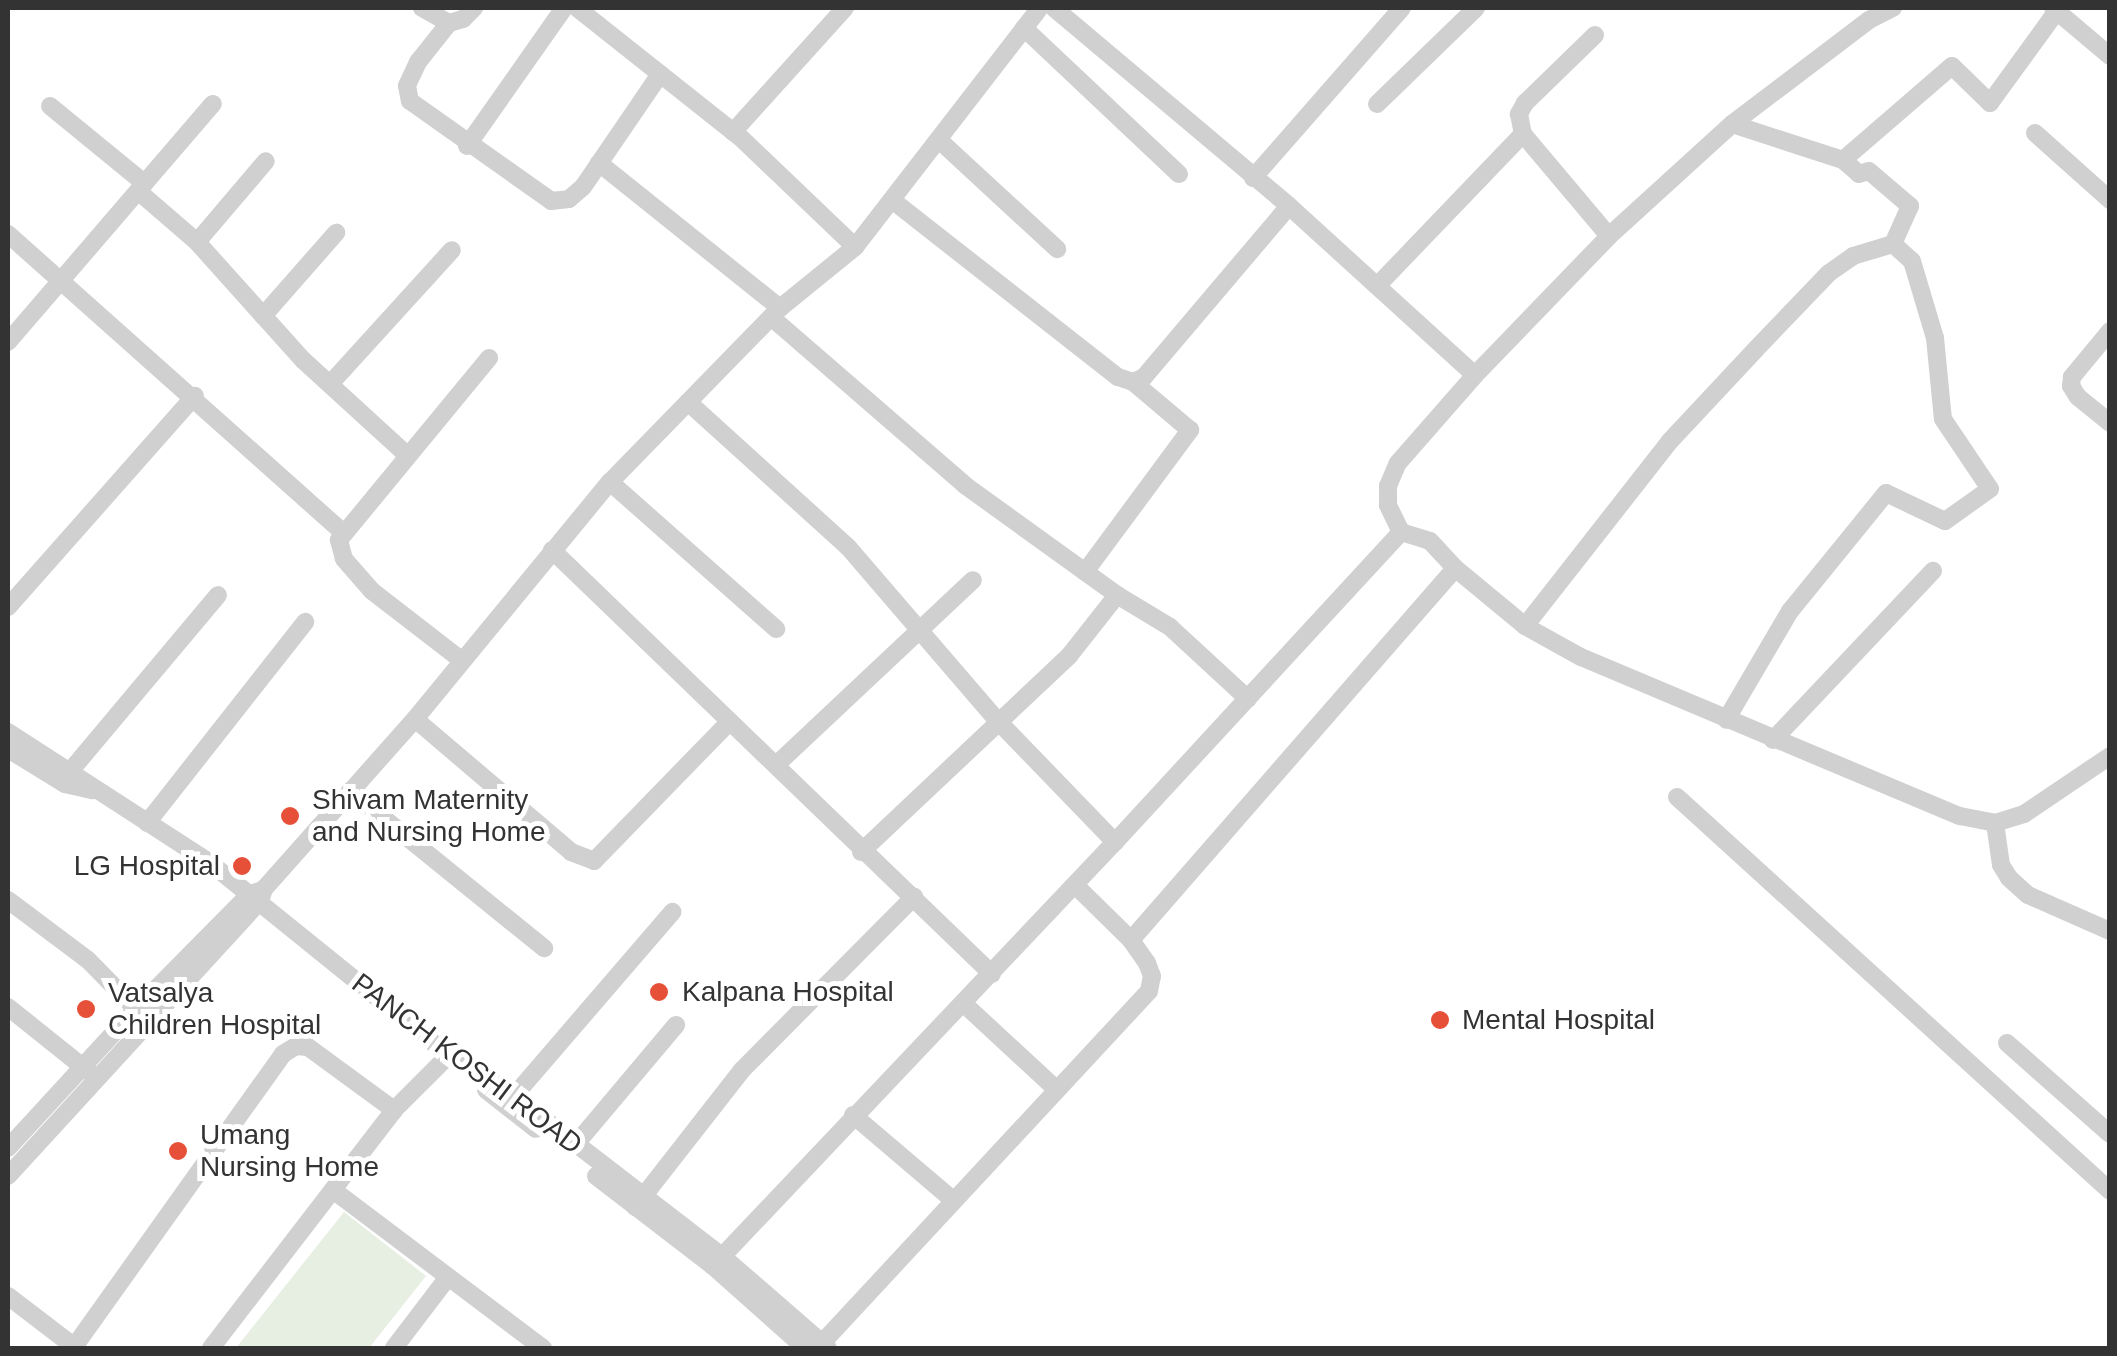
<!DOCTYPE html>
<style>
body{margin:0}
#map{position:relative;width:2117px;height:1356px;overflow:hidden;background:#fff;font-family:Helvetica,sans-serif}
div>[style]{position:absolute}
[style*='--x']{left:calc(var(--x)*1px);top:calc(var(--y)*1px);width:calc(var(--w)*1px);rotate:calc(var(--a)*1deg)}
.green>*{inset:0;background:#e6efe1}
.minor>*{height:18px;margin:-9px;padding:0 9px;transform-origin:9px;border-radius:9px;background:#d0d0d0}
.dots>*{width:28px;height:28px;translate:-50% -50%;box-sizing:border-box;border:5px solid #fff;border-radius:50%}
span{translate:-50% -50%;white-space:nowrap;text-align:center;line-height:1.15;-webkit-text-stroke:10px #fff;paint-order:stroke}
.poi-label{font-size:28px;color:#333}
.left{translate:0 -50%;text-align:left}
.right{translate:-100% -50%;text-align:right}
.street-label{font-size:28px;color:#333}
.frame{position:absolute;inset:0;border:10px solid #333;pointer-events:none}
</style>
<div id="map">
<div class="green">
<div style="clip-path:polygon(344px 1212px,426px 1276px,369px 1348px,236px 1348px)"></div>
</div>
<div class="minor">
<div style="--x:422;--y:8;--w:31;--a:29"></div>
<div style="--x:449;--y:23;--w:15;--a:-16"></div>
<div style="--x:463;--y:19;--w:16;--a:-45"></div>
<div style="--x:577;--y:8;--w:208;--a:38.4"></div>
<div style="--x:740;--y:137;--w:159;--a:43.7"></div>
<div style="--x:1054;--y:8;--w:307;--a:40.1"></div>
<div style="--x:1289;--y:206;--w:251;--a:42.3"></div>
<div style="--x:2053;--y:8;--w:75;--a:40.1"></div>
<div style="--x:449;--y:23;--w:50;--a:128.5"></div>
<div style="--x:418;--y:62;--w:26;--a:115"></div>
<div style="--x:407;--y:86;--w:15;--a:79"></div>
<div style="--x:410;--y:101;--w:173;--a:35.3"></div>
<div style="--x:551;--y:201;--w:18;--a:-6"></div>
<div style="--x:569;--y:199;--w:18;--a:-41"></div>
<div style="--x:583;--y:187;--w:137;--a:-55.7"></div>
<div style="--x:1024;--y:28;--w:213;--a:43.3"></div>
<div style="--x:1595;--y:35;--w:98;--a:135.8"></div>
<div style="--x:1525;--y:103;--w:13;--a:119"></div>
<div style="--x:1519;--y:114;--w:20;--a:79"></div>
<div style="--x:1523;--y:134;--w:133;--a:49.9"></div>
<div style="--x:1377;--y:104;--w:138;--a:-44.1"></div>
<div style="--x:50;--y:106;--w:122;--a:39.3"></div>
<div style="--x:1732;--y:124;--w:117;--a:18"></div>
<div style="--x:1843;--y:160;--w:21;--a:41"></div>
<div style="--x:1859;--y:174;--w:10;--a:-17"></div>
<div style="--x:1869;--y:171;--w:54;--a:40.5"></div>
<div style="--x:1910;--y:206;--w:42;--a:114.1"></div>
<div style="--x:733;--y:132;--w:167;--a:-47.9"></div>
<div style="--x:2035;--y:133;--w:101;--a:41.8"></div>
<div style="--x:939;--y:140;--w:161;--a:42.7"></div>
<div style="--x:467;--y:146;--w:169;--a:-54.9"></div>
<div style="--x:1843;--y:160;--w:144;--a:-40.8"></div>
<div style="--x:1952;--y:66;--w:53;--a:44.2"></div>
<div style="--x:1990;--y:103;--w:112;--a:-54"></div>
<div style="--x:599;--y:163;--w:232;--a:38.7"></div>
<div style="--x:1253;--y:178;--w:226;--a:-48.8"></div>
<div style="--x:138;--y:191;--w:78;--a:40.8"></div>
<div style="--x:197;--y:242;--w:159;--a:48.1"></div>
<div style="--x:303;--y:360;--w:141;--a:42.4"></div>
<div style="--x:892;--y:200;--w:287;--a:38.1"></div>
<div style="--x:1118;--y:377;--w:16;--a:18"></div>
<div style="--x:1133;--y:382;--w:12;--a:-24"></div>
<div style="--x:1144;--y:377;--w:224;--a:-49.7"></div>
<div style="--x:8;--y:234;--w:448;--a:41.7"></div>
<div style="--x:197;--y:242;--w:106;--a:-49.6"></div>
<div style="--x:1377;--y:286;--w:211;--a:-46.2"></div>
<div style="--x:263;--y:316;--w:111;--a:-48.7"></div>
<div style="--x:771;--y:317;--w:258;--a:40.9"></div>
<div style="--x:966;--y:486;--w:186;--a:35.8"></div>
<div style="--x:1117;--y:595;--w:62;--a:31.1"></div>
<div style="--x:1170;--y:627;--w:106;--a:42.7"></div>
<div style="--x:2110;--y:331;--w:60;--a:129.6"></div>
<div style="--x:2072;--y:377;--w:9;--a:96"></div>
<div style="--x:2071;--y:386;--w:13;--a:58"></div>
<div style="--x:2078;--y:397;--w:41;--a:39.1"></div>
<div style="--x:8;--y:342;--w:314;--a:-49.3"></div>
<div style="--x:330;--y:384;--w:181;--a:-47.7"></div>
<div style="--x:688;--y:402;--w:216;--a:42.2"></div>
<div style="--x:848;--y:547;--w:228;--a:49.3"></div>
<div style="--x:997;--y:720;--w:170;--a:46"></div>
<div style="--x:610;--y:482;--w:222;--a:41.5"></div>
<div style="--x:1401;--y:532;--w:30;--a:-116"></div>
<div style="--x:1388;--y:505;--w:19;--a:-90"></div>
<div style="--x:1388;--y:486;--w:25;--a:-67"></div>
<div style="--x:1398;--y:463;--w:117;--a:-48.8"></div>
<div style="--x:1475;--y:375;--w:193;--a:-46"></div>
<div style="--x:1609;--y:236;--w:166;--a:-42.3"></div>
<div style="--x:1732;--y:124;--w:172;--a:-37.2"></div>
<div style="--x:1869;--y:20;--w:27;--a:-27"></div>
<div style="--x:552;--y:550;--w:611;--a:43.94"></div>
<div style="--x:1085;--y:572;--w:177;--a:-53.5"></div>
<div style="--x:1190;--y:430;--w:75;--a:-139.9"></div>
<div style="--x:8;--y:607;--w:282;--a:-48.5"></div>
<div style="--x:1525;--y:626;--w:235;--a:-51.9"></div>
<div style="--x:1670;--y:441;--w:126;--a:-46.9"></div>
<div style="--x:1756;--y:349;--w:105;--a:-46.2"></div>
<div style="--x:1829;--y:273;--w:29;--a:-35"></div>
<div style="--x:1853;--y:256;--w:42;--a:-16.7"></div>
<div style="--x:1893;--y:244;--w:25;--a:42"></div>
<div style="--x:1912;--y:261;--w:80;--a:73.4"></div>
<div style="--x:1935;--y:338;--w:81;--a:84.4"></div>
<div style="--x:1943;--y:419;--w:84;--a:56.1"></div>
<div style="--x:1990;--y:489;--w:55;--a:144.6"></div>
<div style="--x:1945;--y:521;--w:65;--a:-154.6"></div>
<div style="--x:1886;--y:493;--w:152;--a:129.1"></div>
<div style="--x:1790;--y:611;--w:126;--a:120.4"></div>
<div style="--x:460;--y:659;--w:111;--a:-142.3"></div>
<div style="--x:372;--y:591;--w:43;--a:-131.2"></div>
<div style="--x:344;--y:559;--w:20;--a:-105"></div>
<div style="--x:339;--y:540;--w:236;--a:-50.5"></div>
<div style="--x:415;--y:719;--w:205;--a:40.4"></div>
<div style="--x:571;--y:852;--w:25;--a:21"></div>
<div style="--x:594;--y:861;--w:194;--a:-45.8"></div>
<div style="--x:8;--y:732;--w:239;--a:32.9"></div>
<div style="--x:209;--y:862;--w:319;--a:38.9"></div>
<div style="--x:457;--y:1062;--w:12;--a:5"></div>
<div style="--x:469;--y:1063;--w:56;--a:36.3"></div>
<div style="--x:514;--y:1096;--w:262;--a:37.6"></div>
<div style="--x:722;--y:1256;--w:140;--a:41"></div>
<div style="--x:1773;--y:740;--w:233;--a:-46.6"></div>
<div style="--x:8;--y:749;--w:67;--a:31.6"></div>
<div style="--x:65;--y:784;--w:28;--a:13"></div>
<div style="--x:776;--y:765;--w:270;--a:-43.2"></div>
<div style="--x:72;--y:769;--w:227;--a:-50"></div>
<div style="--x:350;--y:791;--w:250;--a:39"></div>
<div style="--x:1677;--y:797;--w:585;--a:42.3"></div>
<div style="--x:147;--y:823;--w:256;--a:-51.8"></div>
<div style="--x:1995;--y:823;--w:42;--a:81.9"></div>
<div style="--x:2001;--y:865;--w:15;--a:58"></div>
<div style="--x:2009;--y:878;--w:25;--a:42"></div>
<div style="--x:2028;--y:895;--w:90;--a:23.7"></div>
<div style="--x:861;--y:852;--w:286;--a:-43.3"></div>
<div style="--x:1069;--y:656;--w:78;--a:-51.8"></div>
<div style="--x:8;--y:900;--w:100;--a:36.9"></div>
<div style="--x:88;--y:960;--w:69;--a:45.6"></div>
<div style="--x:1131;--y:940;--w:493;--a:-48.9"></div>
<div style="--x:963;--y:1003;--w:128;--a:42.8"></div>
<div style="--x:8;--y:1007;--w:104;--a:38.7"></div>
<div style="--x:2007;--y:1043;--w:137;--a:41.5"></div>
<div style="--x:486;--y:1090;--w:63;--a:38"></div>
<div style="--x:514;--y:1096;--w:243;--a:-49.3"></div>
<div style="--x:853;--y:1115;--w:131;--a:40.4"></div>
<div style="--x:575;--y:1145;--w:157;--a:-49.9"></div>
<div style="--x:8;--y:1148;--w:189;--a:-47.4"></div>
<div style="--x:136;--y:1009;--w:162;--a:-45.3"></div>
<div style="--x:250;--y:894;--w:9;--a:-18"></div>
<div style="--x:8;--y:1176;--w:373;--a:-47.5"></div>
<div style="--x:260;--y:901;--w:13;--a:-72"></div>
<div style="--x:264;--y:889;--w:227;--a:-48.4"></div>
<div style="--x:415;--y:719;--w:307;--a:-50.6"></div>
<div style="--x:610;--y:482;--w:243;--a:-45.7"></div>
<div style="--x:780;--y:308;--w:97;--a:-39.1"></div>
<div style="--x:855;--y:247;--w:302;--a:-52.3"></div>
<div style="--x:596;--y:1176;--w:148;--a:37.6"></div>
<div style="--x:713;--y:1266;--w:123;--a:41.7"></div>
<div style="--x:333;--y:1190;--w:263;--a:37"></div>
<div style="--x:635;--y:1207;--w:175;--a:-52"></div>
<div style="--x:743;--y:1069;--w:243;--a:-45.2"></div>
<div style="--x:713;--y:1266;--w:584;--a:-46.53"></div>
<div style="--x:1115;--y:842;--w:422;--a:-47.3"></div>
<div style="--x:1401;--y:532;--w:30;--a:17"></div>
<div style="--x:1430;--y:541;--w:37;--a:47"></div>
<div style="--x:1455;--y:568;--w:91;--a:39.6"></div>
<div style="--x:1525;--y:626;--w:64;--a:29"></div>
<div style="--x:1581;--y:657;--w:411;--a:22.8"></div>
<div style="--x:1960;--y:816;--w:36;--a:11"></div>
<div style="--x:1995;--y:823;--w:30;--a:-17"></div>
<div style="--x:2024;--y:814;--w:104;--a:-34"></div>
<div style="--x:8;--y:1296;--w:86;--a:37.4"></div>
<div style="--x:822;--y:1343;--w:480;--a:-47.1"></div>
<div style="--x:1149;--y:991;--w:15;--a:-79"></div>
<div style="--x:1152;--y:976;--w:14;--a:-111"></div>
<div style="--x:1147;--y:963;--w:28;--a:-125"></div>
<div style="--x:1131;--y:940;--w:78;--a:-135.5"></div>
<div style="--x:74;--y:1347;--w:360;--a:-54.5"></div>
<div style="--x:283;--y:1054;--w:15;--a:-32"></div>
<div style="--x:296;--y:1046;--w:12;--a:5"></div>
<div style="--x:308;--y:1047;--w:107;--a:36.2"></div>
<div style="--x:211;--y:1348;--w:300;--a:-52.4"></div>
<div style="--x:394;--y:1110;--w:78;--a:-45"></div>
<div style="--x:394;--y:1348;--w:89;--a:-52.7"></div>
</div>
<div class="dots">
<div style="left:290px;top:816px;background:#e65038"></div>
<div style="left:242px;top:866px;background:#e65038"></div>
<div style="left:659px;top:992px;background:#e65038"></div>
<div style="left:86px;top:1009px;background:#e65038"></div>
<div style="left:1440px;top:1020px;background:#e65038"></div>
<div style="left:178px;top:1151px;background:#e65038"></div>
</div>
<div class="poi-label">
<span class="left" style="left:312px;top:816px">Shivam Maternity<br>and Nursing Home</span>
<span class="right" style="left:220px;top:866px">LG Hospital</span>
<span class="left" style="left:682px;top:992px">Kalpana Hospital</span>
<span class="left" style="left:108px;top:1009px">Vatsalya<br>Children Hospital</span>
<span class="left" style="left:1462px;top:1020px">Mental Hospital</span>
<span class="left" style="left:200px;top:1151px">Umang<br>Nursing Home</span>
</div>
<div class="street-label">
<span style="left:467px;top:1064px;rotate:37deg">PANCH KOSHI ROAD</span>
</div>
<div class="frame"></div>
</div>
